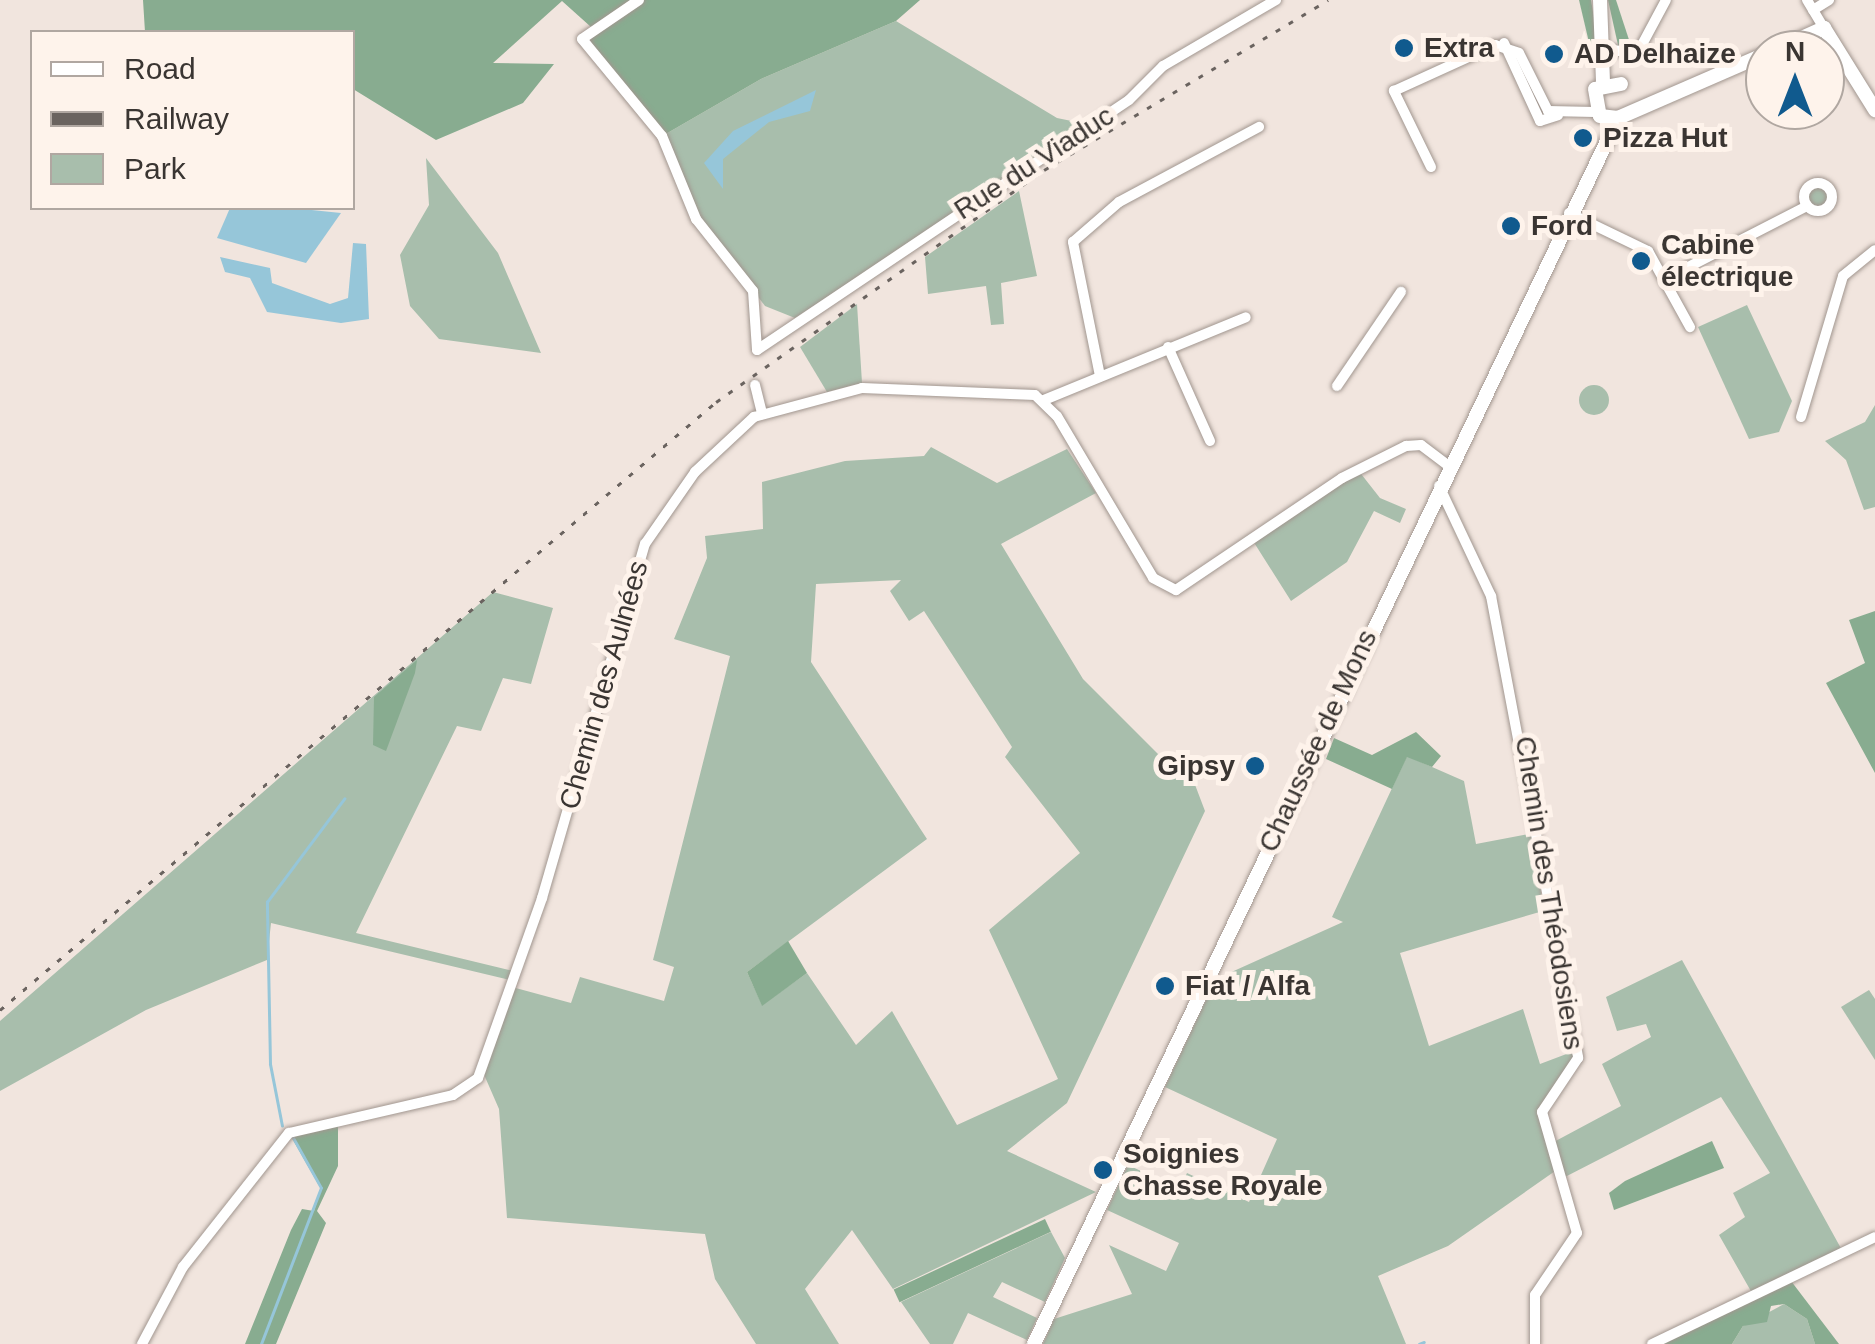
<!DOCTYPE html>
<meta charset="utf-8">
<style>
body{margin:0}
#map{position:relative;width:1875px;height:1344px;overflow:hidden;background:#f1e5de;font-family:Helvetica,sans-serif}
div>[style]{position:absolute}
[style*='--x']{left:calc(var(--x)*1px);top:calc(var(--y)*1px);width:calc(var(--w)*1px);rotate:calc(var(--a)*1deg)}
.green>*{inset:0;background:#a8beac}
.round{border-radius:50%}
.forest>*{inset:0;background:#88ac90;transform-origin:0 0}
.water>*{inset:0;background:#96c6d9}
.stream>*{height:2.5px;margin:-1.25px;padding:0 1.25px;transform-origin:1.25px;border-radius:1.25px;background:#96c6d9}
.roads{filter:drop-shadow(0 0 2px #a1968f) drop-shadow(0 0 2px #a1968f)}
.minor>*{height:10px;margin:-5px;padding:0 5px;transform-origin:5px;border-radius:5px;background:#fff}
.minor>.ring{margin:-5px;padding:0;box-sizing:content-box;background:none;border:10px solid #fff;border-radius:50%}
.major>*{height:14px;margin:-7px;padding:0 7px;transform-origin:7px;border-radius:7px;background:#fff}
.rail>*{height:2.5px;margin-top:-1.25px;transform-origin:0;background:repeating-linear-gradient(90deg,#6a635f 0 5px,transparent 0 15px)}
.dots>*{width:28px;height:28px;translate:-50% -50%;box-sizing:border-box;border:5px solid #fef3eb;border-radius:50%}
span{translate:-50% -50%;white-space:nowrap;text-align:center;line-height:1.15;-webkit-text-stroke:10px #fef3eb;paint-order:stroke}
.poi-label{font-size:28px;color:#3a3532;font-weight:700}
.left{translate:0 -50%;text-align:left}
.right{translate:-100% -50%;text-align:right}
.street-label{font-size:28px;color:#3a3532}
.legend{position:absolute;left:30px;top:30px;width:325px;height:180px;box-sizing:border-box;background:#fef3eb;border:2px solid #b0a7a1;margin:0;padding:12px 18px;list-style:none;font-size:30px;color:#3a3532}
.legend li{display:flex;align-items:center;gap:20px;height:50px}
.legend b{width:50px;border:2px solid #b0a7a1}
.north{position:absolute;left:1745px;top:30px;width:100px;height:100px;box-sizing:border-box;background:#fef3eb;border:2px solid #b0a7a1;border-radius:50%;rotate:0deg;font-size:28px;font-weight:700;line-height:40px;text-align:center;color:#3a3532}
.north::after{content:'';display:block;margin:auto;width:35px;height:45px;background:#105a8e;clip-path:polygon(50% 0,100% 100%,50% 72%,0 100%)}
</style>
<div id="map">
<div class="green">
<div style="clip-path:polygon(896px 21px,1057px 118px,1091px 125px,795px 318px,765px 306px,698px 217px,664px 135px,761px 79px)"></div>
<div style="clip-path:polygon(426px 158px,498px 253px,541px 353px,439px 339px,410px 306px,400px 255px,429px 205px)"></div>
<div class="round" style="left:1806px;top:185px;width:24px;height:24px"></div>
<div style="clip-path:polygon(1019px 191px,1037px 276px,1001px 283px,1004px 324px,991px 325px,986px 286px,928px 294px,925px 257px)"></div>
<div style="clip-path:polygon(857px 304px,862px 383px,827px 392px,800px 347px)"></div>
<div style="clip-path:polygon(1747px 305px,1792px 401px,1779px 432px,1749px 439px,1698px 327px)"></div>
<div class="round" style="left:1579px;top:385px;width:30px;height:30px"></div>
<div style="clip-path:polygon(1875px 405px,1875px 507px,1864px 510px,1846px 460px,1825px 441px,1865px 422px)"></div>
<div style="clip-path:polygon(evenodd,931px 447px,997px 483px,1067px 449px,1096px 493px,1001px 544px,1083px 679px,1173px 769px,1186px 761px,1205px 811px,1067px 1103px,1007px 1151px,1096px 1192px,893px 1289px,852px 1230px,805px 1289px,839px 1344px,756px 1344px,715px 1279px,705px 1234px,507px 1218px,499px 1109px,482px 1070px,512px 987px,571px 1003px,580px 977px,664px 1001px,674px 967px,653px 960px,730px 656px,674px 639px,707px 558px,705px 536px,763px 529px,762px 482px,845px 461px,924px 456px,931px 447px,901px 580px,890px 591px,909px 621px,924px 611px,1012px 747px,1005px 757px,1080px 853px,989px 930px,1058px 1079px,957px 1125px,892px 1011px,856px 1045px,807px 973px,762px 1005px,747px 972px,927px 839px,811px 662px,816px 584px,901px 580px)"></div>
<div style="clip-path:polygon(1358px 470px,1380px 498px,1406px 509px,1400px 523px,1374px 511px,1347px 562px,1291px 601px,1253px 541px)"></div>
<div style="clip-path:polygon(493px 592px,553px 608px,531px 684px,503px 678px,481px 731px,457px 726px,356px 933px,517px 972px,514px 981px,271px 923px,267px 960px,146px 1010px,0 1091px,0 1021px)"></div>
<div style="clip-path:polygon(1407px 756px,1464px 781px,1476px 844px,1534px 833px,1543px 911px,1400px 953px,1429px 1046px,1523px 1009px,1540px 1064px,1577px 1050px,1545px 1105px,1550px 1144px,1621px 1106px,1602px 1064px,1651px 1037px,1646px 1024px,1617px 1031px,1606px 997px,1682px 960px,1843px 1252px,1752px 1293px,1719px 1235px,1745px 1217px,1733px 1193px,1770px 1173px,1721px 1097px,1563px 1178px,1558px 1169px,1448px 1246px,1378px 1276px,1406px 1344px,1043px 1344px,1054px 1319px,1132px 1294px,1109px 1245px,1166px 1271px,1179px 1243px,1107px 1210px,1128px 1165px,1180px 1189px,1187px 1173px,1249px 1202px,1277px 1139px,1165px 1087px,1216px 979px,1343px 922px,1332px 917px)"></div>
<div style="clip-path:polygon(1869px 990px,1875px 999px,1875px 1060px,1841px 1007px)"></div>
<div style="clip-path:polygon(1051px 1232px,1065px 1258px,1045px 1302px,1002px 1282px,993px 1297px,1037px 1318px,1027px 1340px,968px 1313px,953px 1344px,930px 1344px,901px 1302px)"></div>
<div style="clip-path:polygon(1784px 1304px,1807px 1319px,1815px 1344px,1732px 1344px,1743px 1326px)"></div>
</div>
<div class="forest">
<div style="clip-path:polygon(143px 0,920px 0,896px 21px,761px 79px,664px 135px,590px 45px,591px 27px,562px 1px,493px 63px,554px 64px,523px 103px,436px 140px,353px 89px,352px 32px,145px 32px)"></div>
<div style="clip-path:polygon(1579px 0,1591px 0,1599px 49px,1591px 51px)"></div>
<div style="clip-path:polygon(1608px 0,1616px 0,1632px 49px,1618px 45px)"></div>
<div style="clip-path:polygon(1875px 611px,1875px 773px,1826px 683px,1865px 663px,1849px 620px)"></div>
<div style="clip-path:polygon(417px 660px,415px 673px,386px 751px,373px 745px,374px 697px)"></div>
<div style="clip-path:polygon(1416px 732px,1441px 756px,1432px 767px,1407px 757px,1392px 789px,1326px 759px,1334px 738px,1372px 755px)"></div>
<div style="clip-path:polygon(788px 941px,807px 973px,762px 1006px,747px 972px)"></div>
<div style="clip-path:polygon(338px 1118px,338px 1166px,317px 1211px,326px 1223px,276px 1344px,245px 1344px,291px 1230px,302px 1209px,314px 1211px,321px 1189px,289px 1133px)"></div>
<div style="clip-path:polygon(1712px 1141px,1724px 1168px,1614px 1210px,1609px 1193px,1625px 1181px)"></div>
<div style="left:1045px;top:1219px;width:14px;height:167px;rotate:65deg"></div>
<div style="clip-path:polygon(1788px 1277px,1839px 1344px,1815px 1344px,1807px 1319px,1784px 1304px,1771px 1306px,1767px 1322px,1743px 1326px,1732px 1344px,1652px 1344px)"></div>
</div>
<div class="water">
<div style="clip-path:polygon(816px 90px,810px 111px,769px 122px,723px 159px,723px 189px,704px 163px,733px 131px)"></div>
<div style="clip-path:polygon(230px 208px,292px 208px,341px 213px,306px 263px,217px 238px)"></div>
<div style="clip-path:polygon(353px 243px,366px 244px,369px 319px,341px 323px,267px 312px,250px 278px,225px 272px,220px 257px,270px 268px,272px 283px,330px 304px,348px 298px)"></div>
</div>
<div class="stream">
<div style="--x:282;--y:1126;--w:63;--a:-101"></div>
<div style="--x:270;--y:1064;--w:162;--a:-91.1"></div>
<div style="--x:267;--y:902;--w:129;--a:-53.2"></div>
<div style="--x:261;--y:1344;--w:167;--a:-69"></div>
<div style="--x:321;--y:1188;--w:57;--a:-119.2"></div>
<div style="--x:1419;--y:1344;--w:5;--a:-22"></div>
</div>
<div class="roads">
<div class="minor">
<div style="--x:639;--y:0;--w:69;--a:145.6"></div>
<div style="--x:582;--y:39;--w:126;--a:50.5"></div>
<div style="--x:662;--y:136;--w:90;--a:67.7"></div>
<div style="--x:696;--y:219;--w:92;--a:51.6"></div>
<div style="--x:753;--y:291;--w:59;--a:86.1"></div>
<div style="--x:757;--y:350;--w:448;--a:-33.9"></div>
<div style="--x:1129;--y:100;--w:48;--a:-45"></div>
<div style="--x:1163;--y:66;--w:131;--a:-30.3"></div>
<div style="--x:1807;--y:0;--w:33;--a:59"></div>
<div style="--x:1813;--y:10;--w:19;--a:-32"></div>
<div style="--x:1504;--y:43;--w:86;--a:65.2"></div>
<div style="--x:1540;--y:121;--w:19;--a:-18"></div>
<div style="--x:1607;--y:49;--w:30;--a:9"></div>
<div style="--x:1637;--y:54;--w:61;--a:-61.8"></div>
<div style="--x:1431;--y:167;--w:85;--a:-116"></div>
<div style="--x:1394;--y:91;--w:111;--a:-24.5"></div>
<div style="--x:1495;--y:45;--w:25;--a:18"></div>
<div style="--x:1519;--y:53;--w:65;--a:63.4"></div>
<div style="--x:1548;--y:111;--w:47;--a:1.2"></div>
<div class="ring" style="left:1804px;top:183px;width:18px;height:18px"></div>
<div style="--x:1569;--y:213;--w:88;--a:25.7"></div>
<div style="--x:1648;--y:251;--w:87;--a:61.1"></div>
<div style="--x:1665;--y:279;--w:160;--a:-27.2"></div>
<div style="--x:1168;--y:347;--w:103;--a:65.9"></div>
<div style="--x:1100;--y:376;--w:137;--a:-101.4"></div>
<div style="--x:1073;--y:242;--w:61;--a:-41"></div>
<div style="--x:1119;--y:202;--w:159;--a:-28.2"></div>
<div style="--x:755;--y:385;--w:30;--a:76"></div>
<div style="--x:1337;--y:386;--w:114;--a:-55.8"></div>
<div style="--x:1044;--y:400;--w:218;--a:-22.3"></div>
<div style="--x:1801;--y:417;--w:147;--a:-73.4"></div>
<div style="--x:1843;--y:276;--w:41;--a:-39.1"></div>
<div style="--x:1439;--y:486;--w:122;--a:64.7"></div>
<div style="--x:1491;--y:596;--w:470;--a:79.3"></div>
<div style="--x:1578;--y:1058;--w:65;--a:123.7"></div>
<div style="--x:1542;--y:1112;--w:126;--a:73.9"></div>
<div style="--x:1577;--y:1233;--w:75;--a:124.1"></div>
<div style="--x:1535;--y:1295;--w:49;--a:90"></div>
<div style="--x:142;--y:1344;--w:87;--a:-62"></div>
<div style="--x:183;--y:1267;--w:171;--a:-51.7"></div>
<div style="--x:289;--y:1133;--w:168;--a:-13"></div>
<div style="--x:453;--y:1095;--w:30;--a:-34"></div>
<div style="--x:478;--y:1078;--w:191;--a:-70.4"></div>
<div style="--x:542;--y:898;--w:369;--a:-73.8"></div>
<div style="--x:645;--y:544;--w:88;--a:-55.2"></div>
<div style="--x:695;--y:472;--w:81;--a:-43"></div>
<div style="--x:754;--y:417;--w:112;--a:-15"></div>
<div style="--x:862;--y:388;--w:173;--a:2.3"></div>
<div style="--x:1035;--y:395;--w:30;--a:44"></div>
<div style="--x:1057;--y:416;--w:188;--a:59.3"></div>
<div style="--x:1153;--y:578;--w:26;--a:28"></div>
<div style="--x:1176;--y:590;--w:200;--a:-34"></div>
<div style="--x:1342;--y:478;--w:72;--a:-26.6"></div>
<div style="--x:1406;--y:446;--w:15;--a:-4"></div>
<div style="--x:1421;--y:445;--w:34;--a:37"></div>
<div style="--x:1652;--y:1344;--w:247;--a:-25.6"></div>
</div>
<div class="major">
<div style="--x:1600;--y:0;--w:83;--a:87.9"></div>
<div style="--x:1775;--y:50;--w:54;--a:-24.2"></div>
<div style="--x:1824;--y:28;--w:97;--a:58.1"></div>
<div style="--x:1621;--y:84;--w:26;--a:169"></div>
<div style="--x:1595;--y:89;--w:27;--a:80"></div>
<div style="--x:1600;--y:116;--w:18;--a:6"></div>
<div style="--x:1618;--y:118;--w:160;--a:-23.5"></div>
<div style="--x:1034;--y:1344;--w:1358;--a:-64.53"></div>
</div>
</div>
<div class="rail">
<div style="--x:0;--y:1010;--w:939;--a:-40.34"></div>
<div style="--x:716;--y:402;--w:402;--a:-35.3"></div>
<div style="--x:1044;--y:170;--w:331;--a:-30.9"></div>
</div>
<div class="dots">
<div style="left:1404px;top:48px;background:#105a8e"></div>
<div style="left:1554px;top:54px;background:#105a8e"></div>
<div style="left:1583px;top:138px;background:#105a8e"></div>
<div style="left:1511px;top:226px;background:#105a8e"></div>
<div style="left:1641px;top:261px;background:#105a8e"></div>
<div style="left:1255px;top:766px;background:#105a8e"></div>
<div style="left:1165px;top:986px;background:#105a8e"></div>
<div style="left:1103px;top:1170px;background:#105a8e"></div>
</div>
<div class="poi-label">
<span class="left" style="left:1424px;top:48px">Extra</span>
<span class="left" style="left:1574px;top:54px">AD Delhaize</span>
<span class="left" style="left:1603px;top:138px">Pizza Hut</span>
<span class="left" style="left:1531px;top:226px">Ford</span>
<span class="left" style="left:1661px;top:261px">Cabine<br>électrique</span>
<span class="right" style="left:1235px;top:766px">Gipsy</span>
<span class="left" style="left:1185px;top:986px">Fiat / Alfa</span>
<span class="left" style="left:1123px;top:1170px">Soignies<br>Chasse Royale</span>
</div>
<div class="street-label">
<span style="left:1034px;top:163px;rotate:-33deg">Rue du Viaduc</span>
<span style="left:604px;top:685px;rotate:-74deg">Chemin des Aulnées</span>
<span style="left:1318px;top:741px;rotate:-65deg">Chaussée de Mons</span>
<span style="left:1549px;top:893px;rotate:81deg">Chemin des Théodosiens</span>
</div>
<ul class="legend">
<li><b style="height:12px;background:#fff"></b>Road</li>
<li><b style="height:12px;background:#6a635f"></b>Railway</li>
<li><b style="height:28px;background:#a8beac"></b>Park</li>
</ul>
<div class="north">N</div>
</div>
